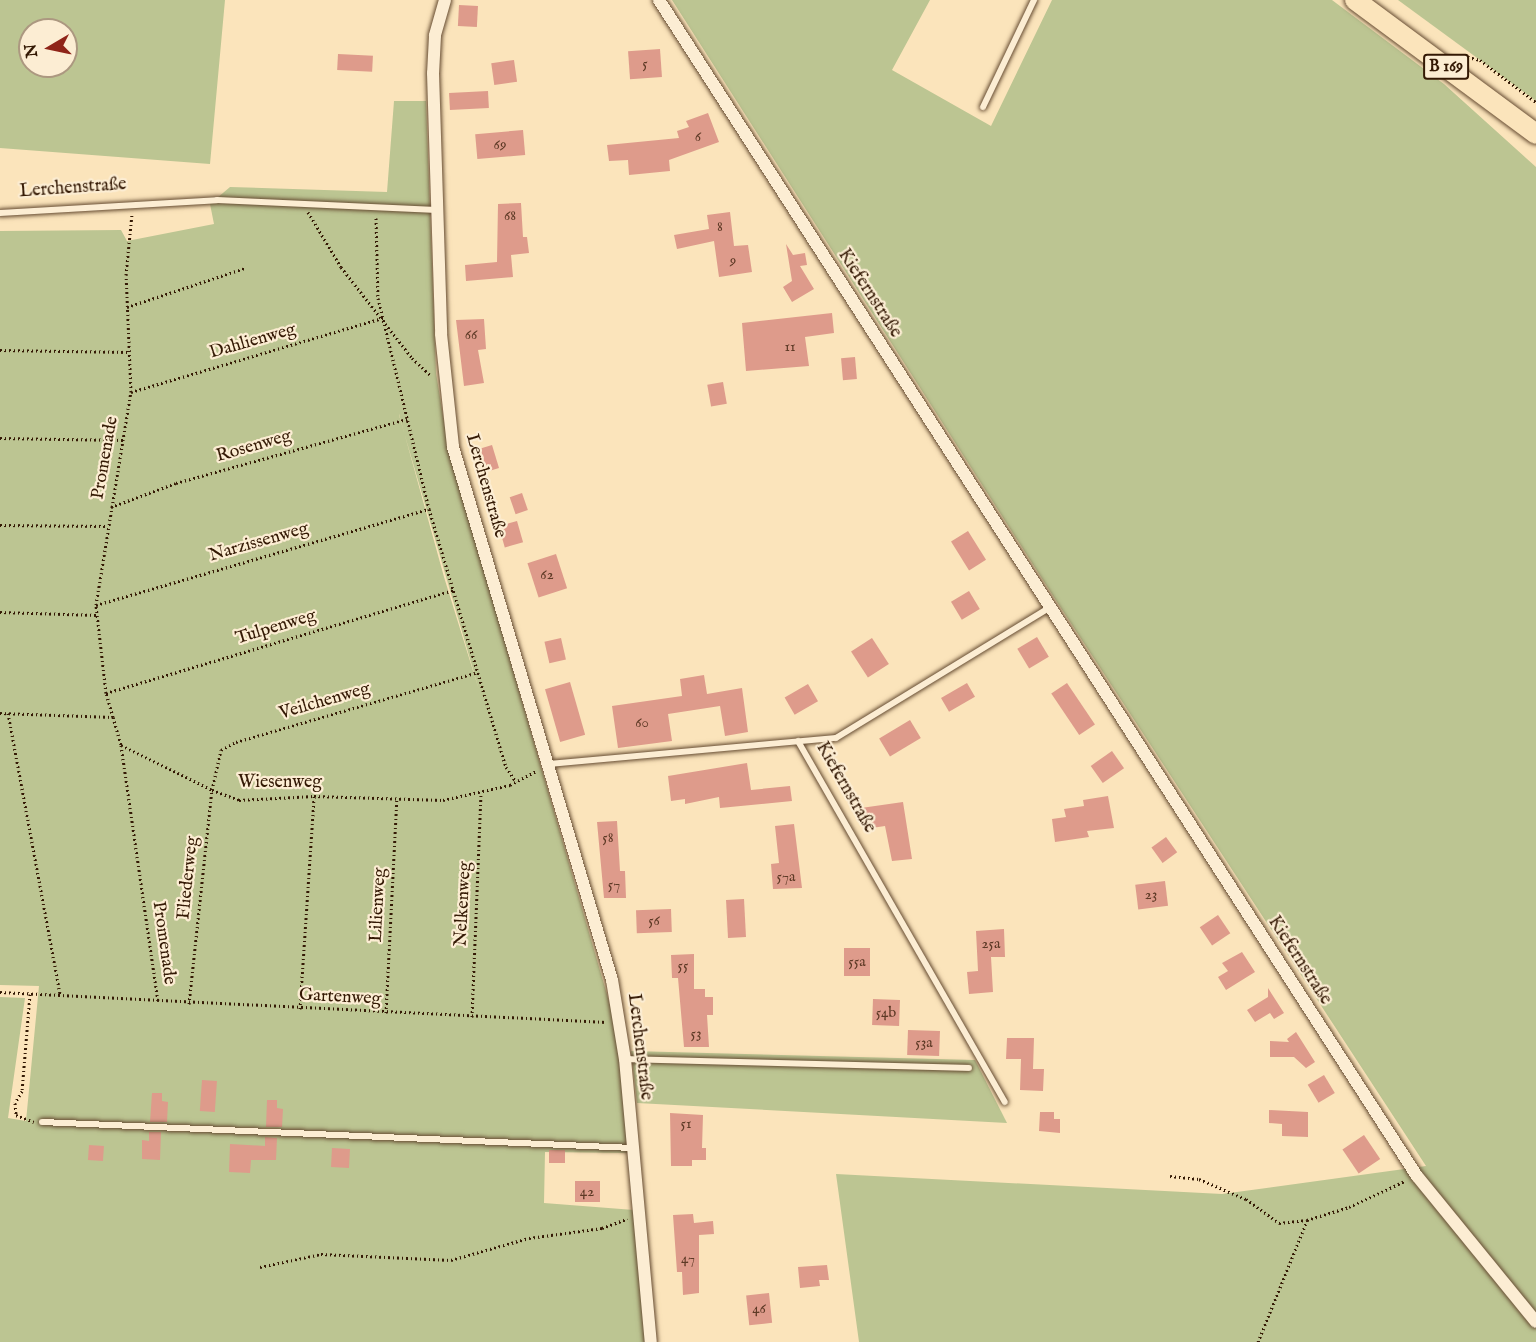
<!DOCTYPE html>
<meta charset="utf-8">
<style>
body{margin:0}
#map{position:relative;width:1536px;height:1342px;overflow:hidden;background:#fbe4bb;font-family:"IM FELL English",serif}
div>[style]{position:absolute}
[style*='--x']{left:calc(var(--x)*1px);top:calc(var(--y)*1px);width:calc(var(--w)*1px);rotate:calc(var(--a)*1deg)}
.green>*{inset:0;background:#bcc592}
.building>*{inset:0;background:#de9b8b;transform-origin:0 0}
.path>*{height:3px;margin-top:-1.5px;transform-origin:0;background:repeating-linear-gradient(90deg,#341904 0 1.5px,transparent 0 4.5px)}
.roads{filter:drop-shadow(0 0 2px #664c32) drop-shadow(0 0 2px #664c32)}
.lane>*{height:6px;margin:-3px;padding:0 3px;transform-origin:3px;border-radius:3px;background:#fcedd3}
.street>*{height:12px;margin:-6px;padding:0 6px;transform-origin:6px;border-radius:6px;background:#fcedd3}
.primary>*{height:20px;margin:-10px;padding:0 10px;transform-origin:10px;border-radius:10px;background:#fbe4bb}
span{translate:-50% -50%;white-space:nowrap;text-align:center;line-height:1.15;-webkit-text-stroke:4.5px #fcedd3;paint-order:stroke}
.number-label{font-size:15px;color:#5e3a26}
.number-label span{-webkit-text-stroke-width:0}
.shield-label span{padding:2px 4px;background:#fcedd3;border:2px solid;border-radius:4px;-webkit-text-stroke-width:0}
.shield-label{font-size:16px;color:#341904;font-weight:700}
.street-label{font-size:18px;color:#341904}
.north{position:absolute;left:18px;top:18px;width:60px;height:60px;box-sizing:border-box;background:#fcedd3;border:2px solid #ac9880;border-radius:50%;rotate:261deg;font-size:16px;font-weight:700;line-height:24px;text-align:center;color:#341904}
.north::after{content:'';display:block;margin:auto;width:21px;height:27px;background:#8f2418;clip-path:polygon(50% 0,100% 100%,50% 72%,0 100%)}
</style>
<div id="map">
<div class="green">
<div style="clip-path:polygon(evenodd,0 0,225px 0,210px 164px,0 148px,0 0,30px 30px,66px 30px,66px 66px,30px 66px,30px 30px)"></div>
<div style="clip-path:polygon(672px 0,930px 0,892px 70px,991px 126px,1052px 0,1332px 0,1444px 84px,1536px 167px,1536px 1342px,859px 1342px,836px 1174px,1222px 1194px,1426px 1166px,1055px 599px)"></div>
<div style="clip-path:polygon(1398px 0,1536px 0,1536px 101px)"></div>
<div style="clip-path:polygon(evenodd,394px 101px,426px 101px,436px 373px,448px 446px,617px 1029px,629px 1153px,545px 1152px,544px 1203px,634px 1210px,646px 1342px,0 1342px,0 997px,25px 998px,8px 1118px,26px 1121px,39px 986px,0 985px,0 231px,121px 230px,127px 241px,214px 224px,210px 204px,230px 187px,387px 192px,394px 101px,399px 414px,399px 415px,479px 690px,444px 577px,399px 414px)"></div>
<div style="clip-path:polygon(631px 1051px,975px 1060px,1007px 1123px,637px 1103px)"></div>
</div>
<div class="building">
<div style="left:459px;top:5px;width:19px;height:21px;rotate:3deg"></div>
<div style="left:660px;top:49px;width:28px;height:32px;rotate:86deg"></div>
<div style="left:338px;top:54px;width:35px;height:16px;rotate:3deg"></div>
<div style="left:514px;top:60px;width:22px;height:23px;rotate:82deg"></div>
<div style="left:488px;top:91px;width:17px;height:39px;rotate:87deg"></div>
<div style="clip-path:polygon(708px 113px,719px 142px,669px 160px,670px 171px,629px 175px,628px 160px,609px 161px,607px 145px,679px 138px,677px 131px,689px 127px,686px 121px)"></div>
<div style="left:523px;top:130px;width:25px;height:48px;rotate:85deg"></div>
<div style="clip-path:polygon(521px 203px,523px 237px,527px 237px,529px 253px,511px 255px,513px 277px,466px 281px,465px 265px,497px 262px,498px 204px)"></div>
<div style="clip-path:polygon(730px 212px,734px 246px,748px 245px,752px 272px,719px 277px,714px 241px,677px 249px,674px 235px,709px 229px,707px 215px)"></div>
<div style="clip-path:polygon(786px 244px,793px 255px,805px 253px,807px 265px,800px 266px,814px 289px,792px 302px,783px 287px,792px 281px)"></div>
<div style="clip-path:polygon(832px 313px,834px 333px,805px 337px,809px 366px,746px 371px,742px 323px)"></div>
<div style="clip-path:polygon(484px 319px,486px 349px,478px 350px,484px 383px,464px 386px,456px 320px)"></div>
<div style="left:855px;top:357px;width:22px;height:14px;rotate:85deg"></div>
<div style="left:723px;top:382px;width:22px;height:16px;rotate:80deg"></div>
<div style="left:492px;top:445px;width:24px;height:18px;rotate:73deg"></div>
<div style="left:522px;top:493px;width:18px;height:13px;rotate:71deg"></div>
<div style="left:517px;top:521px;width:22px;height:19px;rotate:74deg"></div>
<div style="left:968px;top:531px;width:34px;height:20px;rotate:58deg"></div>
<div style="left:556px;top:554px;width:36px;height:30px;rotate:72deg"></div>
<div style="left:969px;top:591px;width:21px;height:21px;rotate:59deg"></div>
<div style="left:1037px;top:637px;width:23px;height:23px;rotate:59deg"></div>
<div style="left:561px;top:638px;width:22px;height:17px;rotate:77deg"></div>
<div style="left:872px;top:638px;width:31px;height:25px;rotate:57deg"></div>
<div style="clip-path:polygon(704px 675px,707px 694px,742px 688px,748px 732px,725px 736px,720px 706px,668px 714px,672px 741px,618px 748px,612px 706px,682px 696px,680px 679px)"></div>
<div style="left:570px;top:682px;width:55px;height:26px;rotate:74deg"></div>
<div style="left:967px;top:683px;width:16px;height:30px;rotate:60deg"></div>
<div style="left:1067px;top:683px;width:50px;height:19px;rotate:56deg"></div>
<div style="left:808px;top:684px;width:20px;height:27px;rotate:60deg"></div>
<div style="left:910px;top:720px;width:21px;height:36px;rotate:59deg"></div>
<div style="left:1112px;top:751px;width:21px;height:26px;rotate:55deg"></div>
<div style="clip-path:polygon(747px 763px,751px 790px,790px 786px,792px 801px,720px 808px,719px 797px,685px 804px,685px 799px,671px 801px,668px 776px)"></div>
<div style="clip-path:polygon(1108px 796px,1114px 828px,1087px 831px,1089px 837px,1055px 842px,1052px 819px,1066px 817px,1064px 809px,1084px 806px,1083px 800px)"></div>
<div style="clip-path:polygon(903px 802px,912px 859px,892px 861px,885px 826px,865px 829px,861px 808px)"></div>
<div style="clip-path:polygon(617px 821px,620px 871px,625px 871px,626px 898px,604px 898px,597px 822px)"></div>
<div style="clip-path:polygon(794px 824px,802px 888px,773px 889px,771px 864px,779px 863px,775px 826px)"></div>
<div style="left:1166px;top:837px;width:19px;height:18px;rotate:54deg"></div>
<div style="left:1165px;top:881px;width:25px;height:30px;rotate:83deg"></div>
<div style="left:744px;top:899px;width:38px;height:18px;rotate:87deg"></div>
<div style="left:671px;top:909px;width:23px;height:35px;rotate:88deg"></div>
<div style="left:1218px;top:915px;width:22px;height:22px;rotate:56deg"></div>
<div style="clip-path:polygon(1004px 929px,1005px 957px,991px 957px,993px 992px,969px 994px,967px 972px,978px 971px,976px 931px)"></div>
<div style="left:844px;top:948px;width:26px;height:28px"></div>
<div style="clip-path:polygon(1242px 952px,1255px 972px,1226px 990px,1218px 977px,1228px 971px,1222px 963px)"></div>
<div style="clip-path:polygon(694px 954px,694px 989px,705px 989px,705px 997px,713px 997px,713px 1015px,707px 1015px,709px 1047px,684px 1047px,678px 978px,672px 978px,671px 955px)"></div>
<div style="clip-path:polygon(1268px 988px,1284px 1013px,1274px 1019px,1270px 1013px,1255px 1022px,1247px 1010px,1268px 997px)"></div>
<div style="left:873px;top:999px;width:27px;height:26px;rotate:2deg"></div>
<div style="left:908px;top:1030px;width:32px;height:25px;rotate:2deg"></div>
<div style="clip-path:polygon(1296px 1032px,1315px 1062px,1306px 1068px,1294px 1057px,1270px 1057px,1270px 1041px,1289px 1042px,1287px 1039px)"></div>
<div style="clip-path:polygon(1007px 1038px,1034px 1038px,1033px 1069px,1044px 1069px,1043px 1091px,1020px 1090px,1021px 1059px,1006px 1059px)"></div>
<div style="left:1324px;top:1075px;width:21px;height:19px;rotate:59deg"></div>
<div style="left:202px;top:1080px;width:15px;height:31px;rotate:4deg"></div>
<div style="clip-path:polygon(152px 1093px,162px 1093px,162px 1101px,168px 1102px,167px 1122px,150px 1122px)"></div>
<div style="clip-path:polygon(267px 1100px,277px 1100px,277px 1108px,283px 1109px,282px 1127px,266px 1127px)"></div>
<div style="clip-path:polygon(1269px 1110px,1308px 1112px,1308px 1137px,1282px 1136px,1282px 1124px,1269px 1123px)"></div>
<div style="clip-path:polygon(1040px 1112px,1054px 1112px,1054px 1119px,1060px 1119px,1060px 1133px,1039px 1131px)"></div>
<div style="clip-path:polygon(670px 1113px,703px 1115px,702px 1148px,706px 1148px,706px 1160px,692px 1160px,692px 1166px,671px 1166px)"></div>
<div style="clip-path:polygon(149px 1132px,161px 1132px,160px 1160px,142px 1159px,142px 1140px,149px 1141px)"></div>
<div style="left:1364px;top:1135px;width:29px;height:26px;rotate:56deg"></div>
<div style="clip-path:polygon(265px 1137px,277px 1138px,276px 1160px,251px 1160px,250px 1173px,229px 1172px,230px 1144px,265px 1146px)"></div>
<div style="left:89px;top:1145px;width:15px;height:15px;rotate:4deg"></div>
<div style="left:332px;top:1148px;width:18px;height:19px;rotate:3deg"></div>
<div style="left:549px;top:1150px;width:16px;height:13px"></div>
<div style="left:575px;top:1181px;width:25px;height:21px"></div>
<div style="clip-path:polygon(693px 1214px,694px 1223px,713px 1221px,714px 1234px,699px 1235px,699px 1293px,683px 1295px,682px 1272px,677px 1272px,673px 1215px)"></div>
<div style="clip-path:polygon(827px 1265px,829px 1280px,819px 1280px,820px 1286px,800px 1288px,798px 1267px)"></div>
<div style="left:769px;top:1293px;width:30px;height:23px;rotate:84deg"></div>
</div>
<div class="path">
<div style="--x:1459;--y:55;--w:22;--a:13"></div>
<div style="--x:1480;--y:60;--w:70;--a:36.9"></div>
<div style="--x:308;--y:212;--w:64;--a:59"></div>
<div style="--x:341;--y:267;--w:115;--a:52"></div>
<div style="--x:412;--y:358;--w:26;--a:43"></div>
<div style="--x:376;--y:218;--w:80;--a:88.6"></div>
<div style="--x:378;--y:298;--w:217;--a:76.4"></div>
<div style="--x:429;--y:509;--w:269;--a:73.4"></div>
<div style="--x:506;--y:767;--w:18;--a:56"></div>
<div style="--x:127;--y:307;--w:124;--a:-18.3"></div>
<div style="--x:0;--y:350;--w:129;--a:0.9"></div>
<div style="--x:131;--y:392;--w:263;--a:-16.4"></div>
<div style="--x:0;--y:438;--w:123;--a:0.9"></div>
<div style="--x:111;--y:507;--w:69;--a:-20.3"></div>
<div style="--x:176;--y:483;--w:240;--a:-15.5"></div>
<div style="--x:0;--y:525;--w:108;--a:0.5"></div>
<div style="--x:96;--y:605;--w:347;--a:-16.1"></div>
<div style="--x:0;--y:612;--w:97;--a:1.8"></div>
<div style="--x:106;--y:693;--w:363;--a:-16.5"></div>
<div style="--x:0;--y:713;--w:113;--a:2"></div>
<div style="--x:113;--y:717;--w:29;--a:74"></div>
<div style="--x:121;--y:745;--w:102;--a:26.3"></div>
<div style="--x:212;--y:790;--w:29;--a:20"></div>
<div style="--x:239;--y:800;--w:75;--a:-3.1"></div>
<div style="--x:314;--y:796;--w:129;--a:1.8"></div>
<div style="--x:443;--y:800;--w:69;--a:-12.6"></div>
<div style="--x:510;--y:785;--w:30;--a:-28"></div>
<div style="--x:8;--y:713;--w:286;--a:79.5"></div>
<div style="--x:113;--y:717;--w:25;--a:-106"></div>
<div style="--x:106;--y:693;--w:89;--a:-96.5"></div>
<div style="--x:96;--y:605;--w:216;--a:-80.7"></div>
<div style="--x:131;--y:392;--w:117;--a:-92.4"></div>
<div style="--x:126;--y:275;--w:61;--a:-84.4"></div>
<div style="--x:121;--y:745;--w:261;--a:81.8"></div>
<div style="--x:0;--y:992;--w:607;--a:2.83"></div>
<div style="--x:30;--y:994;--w:97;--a:94.7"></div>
<div style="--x:22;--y:1091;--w:14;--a:120"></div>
<div style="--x:15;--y:1103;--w:12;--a:85"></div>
<div style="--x:16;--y:1115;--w:19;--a:21"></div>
<div style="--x:189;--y:1004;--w:215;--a:-83.9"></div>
<div style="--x:212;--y:790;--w:41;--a:-77.3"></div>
<div style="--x:221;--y:750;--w:17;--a:-28"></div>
<div style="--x:236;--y:742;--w:252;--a:-16.1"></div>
<div style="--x:300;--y:1009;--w:213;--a:-86.2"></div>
<div style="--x:386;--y:1013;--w:214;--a:-87.1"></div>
<div style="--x:472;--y:1017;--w:224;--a:-87.7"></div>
<div style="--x:1170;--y:1176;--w:29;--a:6"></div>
<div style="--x:1199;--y:1179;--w:51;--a:23.1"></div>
<div style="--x:1246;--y:1199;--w:41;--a:36"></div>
<div style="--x:1279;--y:1223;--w:28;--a:-6"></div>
<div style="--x:1307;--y:1220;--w:44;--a:-17.2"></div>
<div style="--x:1349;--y:1207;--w:62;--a:-24.9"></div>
<div style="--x:260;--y:1267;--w:62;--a:-12"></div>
<div style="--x:321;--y:1254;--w:130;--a:2.6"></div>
<div style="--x:451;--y:1260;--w:81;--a:-15.8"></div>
<div style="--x:529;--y:1238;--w:74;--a:-7.8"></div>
<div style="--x:602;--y:1228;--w:27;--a:-20"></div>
<div style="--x:1258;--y:1342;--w:131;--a:-68"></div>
</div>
<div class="roads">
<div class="lane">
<div style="--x:983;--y:107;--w:119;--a:-64.5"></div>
<div style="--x:0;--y:213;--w:217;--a:-3.4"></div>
<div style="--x:217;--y:200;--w:220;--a:2.6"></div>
<div style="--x:798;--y:741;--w:416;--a:60.2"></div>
<div style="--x:549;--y:764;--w:288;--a:-5.2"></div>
<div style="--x:836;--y:738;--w:250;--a:-31.4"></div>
<div style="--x:625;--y:1059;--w:344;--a:1.5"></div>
<div style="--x:42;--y:1122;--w:591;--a:2.52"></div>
</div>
<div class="street">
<div style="--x:445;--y:0;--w:37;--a:106"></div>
<div style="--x:435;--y:36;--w:37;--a:93"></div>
<div style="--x:433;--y:73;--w:261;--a:88.2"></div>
<div style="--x:441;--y:334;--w:114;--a:83.9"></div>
<div style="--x:453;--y:447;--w:556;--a:73.39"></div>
<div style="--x:612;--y:980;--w:80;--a:80.7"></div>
<div style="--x:625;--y:1059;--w:284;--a:84.8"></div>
<div style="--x:659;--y:0;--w:1399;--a:57.2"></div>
<div style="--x:1417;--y:1176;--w:188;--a:50.8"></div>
</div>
<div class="primary">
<div style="--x:1355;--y:0;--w:225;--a:36.5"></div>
</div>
</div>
<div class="number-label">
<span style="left:645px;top:64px">5</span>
<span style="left:698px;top:137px">6</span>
<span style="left:500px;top:145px">69</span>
<span style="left:510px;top:216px">68</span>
<span style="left:720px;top:227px">8</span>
<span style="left:733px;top:261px">9</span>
<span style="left:471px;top:335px">66</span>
<span style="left:790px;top:347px">11</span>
<span style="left:547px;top:575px">62</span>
<span style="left:642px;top:723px">60</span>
<span style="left:608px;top:838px">58</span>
<span style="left:786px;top:877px">57a</span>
<span style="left:614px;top:885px">57</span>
<span style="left:1151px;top:895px">23</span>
<span style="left:654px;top:921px">56</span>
<span style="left:991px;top:944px">25a</span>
<span style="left:857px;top:962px">55a</span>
<span style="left:683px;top:966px">55</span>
<span style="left:886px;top:1013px">54b</span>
<span style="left:696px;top:1034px">53</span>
<span style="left:924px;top:1043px">53a</span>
<span style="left:686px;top:1124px">51</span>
<span style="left:587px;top:1192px">42</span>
<span style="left:688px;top:1259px">47</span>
<span style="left:759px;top:1309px">46</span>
</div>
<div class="shield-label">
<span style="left:1446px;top:67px">B 169</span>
</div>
<div class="street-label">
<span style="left:73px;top:189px;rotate:-4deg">Lerchenstraße</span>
<span style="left:869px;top:294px;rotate:57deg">Kiefernstraße</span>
<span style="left:253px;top:342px;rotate:-16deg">Dahlienweg</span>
<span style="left:254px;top:447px;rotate:-16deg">Rosenweg</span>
<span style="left:106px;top:458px;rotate:-80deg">Promenade</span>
<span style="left:485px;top:486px;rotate:74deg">Lerchenstraße</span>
<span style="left:259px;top:543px;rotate:-16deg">Narzissenweg</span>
<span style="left:276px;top:628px;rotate:-17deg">Tulpenweg</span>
<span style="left:325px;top:702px;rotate:-16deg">Veilchenweg</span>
<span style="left:280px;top:783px">Wiesenweg</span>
<span style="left:845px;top:788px;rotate:60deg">Kiefernstraße</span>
<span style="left:189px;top:878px;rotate:-84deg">Fliederweg</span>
<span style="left:464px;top:904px;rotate:-87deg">Nelkenweg</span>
<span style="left:379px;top:905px;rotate:-87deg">Lilienweg</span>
<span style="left:163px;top:943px;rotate:82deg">Promenade</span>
<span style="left:1299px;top:961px;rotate:57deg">Kiefernstraße</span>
<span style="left:340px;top:998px;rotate:3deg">Gartenweg</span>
<span style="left:639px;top:1047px;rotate:83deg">Lerchenstraße</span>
</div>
<div class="north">N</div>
</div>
